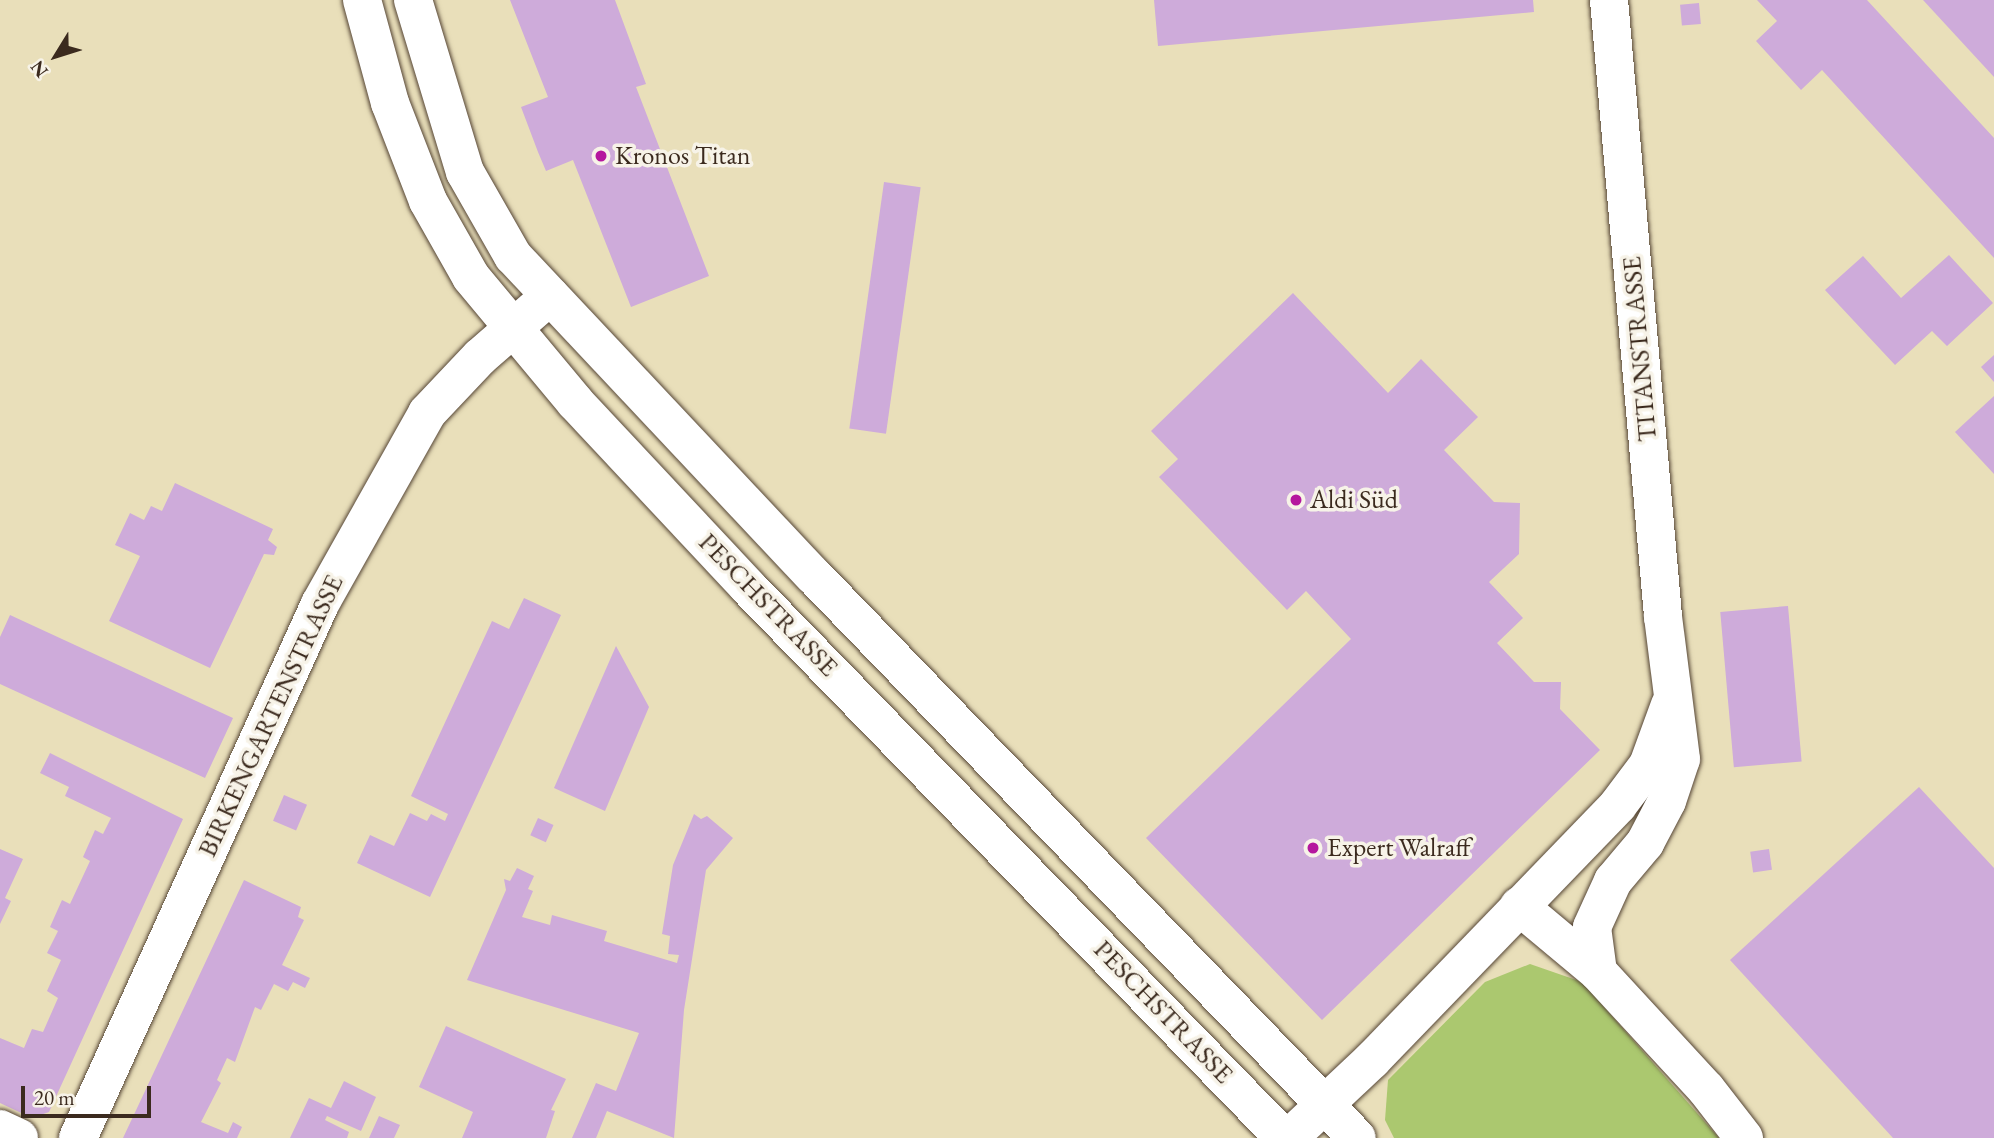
<!DOCTYPE html>
<meta charset="utf-8">
<style>
body{margin:0}
#map{position:relative;width:1994px;height:1138px;overflow:hidden;background:#e9dfba;font-family:"EB Garamond",serif}
div>[style]{position:absolute}
[style*='--x']{left:calc(var(--x)*1px);top:calc(var(--y)*1px);width:calc(var(--w)*1px);rotate:calc(var(--a)*1deg)}
.green>*{inset:0;background:#abc86f}
.building>*{inset:0;background:#ceabda;transform-origin:0 0}
.roads{filter:drop-shadow(0 0 2px #554535) drop-shadow(0 0 2px #554535)}
.minor>*{height:38px;margin:-19px;padding:0 19px;transform-origin:19px;border-radius:19px;background:#fff}
.major>*{height:38px;margin:-19px;padding:0 19px;transform-origin:19px;border-radius:19px;background:#fff}
.dots>*{width:19px;height:19px;translate:-50% -50%;box-sizing:border-box;border:4px solid #f7f3e8;border-radius:50%}
span{translate:-50% -50%;white-space:nowrap;text-align:center;line-height:1.15;-webkit-text-stroke:7px #f7f3e8;paint-order:stroke}
.poi-label{font-size:26px;color:#3b2a1e}
.left{translate:0 -50%;text-align:left}
.street-label{font-size:26px;color:#3b2a1e}
.north{position:absolute;left:21px;top:21px;width:70px;height:70px;-webkit-text-stroke:5px #f7f3e8;paint-order:stroke;rotate:232deg;font-size:19px;font-weight:700;line-height:28px;text-align:center;color:#3b2a1e}
.north::after{content:'';display:block;margin:auto;width:24px;height:32px;background:#3b2a1e;clip-path:polygon(50% 0,100% 100%,50% 72%,0 100%)}
.scale{position:absolute;left:21px;top:1086px;width:130px;height:32px;box-sizing:border-box;border:4px solid #3b2a1e;border-top:0;padding-left:9px;font-size:21px;line-height:24px;white-space:nowrap;color:#3b2a1e;-webkit-text-stroke:5px #f7f3e8;paint-order:stroke}
</style>
<div id="map">
<div class="green">
<div style="clip-path:polygon(1530px 964px,1582px 982px,1719px 1138px,1394px 1138px,1385px 1120px,1388px 1080px,1485px 982px)"></div>
</div>
<div class="building">
<div style="clip-path:polygon(510px 0,615px 0,646px 84px,636px 87px,709px 276px,631px 307px,573px 160px,546px 171px,538px 152px,521px 107px,548px 97px)"></div>
<div style="clip-path:polygon(1154px 0,1533px 0,1534px 12px,1158px 46px)"></div>
<div style="clip-path:polygon(1757px 0,1867px 0,1994px 138px,1994px 258px,1822px 70px,1801px 90px,1756px 41px,1777px 21px)"></div>
<div style="clip-path:polygon(1923px 0,1994px 0,1994px 77px)"></div>
<div style="left:1699px;top:3px;width:21px;height:19px;rotate:85deg"></div>
<div style="left:884px;top:182px;width:37px;height:249px;rotate:8deg"></div>
<div style="clip-path:polygon(1949px 255px,1993px 303px,1947px 346px,1932px 331px,1895px 365px,1825px 290px,1863px 256px,1901px 298px)"></div>
<div style="clip-path:polygon(1293px 293px,1388px 393px,1421px 359px,1478px 417px,1444px 450px,1494px 502px,1520px 503px,1519px 554px,1489px 582px,1523px 618px,1497px 643px,1534px 682px,1561px 682px,1560px 709px,1600px 750px,1322px 1020px,1146px 838px,1351px 639px,1306px 591px,1287px 610px,1159px 477px,1178px 459px,1151px 431px)"></div>
<div style="clip-path:polygon(1994px 355px,1994px 382px,1981px 367px)"></div>
<div style="clip-path:polygon(1994px 396px,1994px 474px,1955px 432px)"></div>
<div style="clip-path:polygon(175px 483px,273px 529px,268px 540px,277px 547px,274px 555px,264px 554px,210px 668px,109px 621px,140px 556px,115px 545px,130px 513px,144px 520px,151px 506px,162px 511px)"></div>
<div style="clip-path:polygon(524px 598px,561px 615px,430px 897px,357px 863px,370px 835px,394px 846px,410px 813px,427px 821px,431px 814px,445px 821px,448px 814px,411px 796px,492px 621px,509px 629px)"></div>
<div style="left:1788px;top:606px;width:156px;height:68px;rotate:85deg"></div>
<div style="clip-path:polygon(10px 615px,233px 718px,205px 778px,0 684px,0 637px)"></div>
<div style="clip-path:polygon(616px 646px,649px 707px,605px 811px,554px 788px)"></div>
<div style="clip-path:polygon(50px 753px,183px 819px,49px 1112px,32px 1118px,0 1103px,0 1038px,24px 1048px,32px 1029px,43px 1032px,58px 998px,47px 991px,61px 960px,47px 953px,58px 931px,50px 927px,62px 900px,70px 904px,90px 861px,83px 857px,95px 830px,103px 834px,111px 818px,65px 796px,69px 787px,40px 773px)"></div>
<div style="clip-path:polygon(1919px 787px,1994px 868px,1994px 1138px,1893px 1138px,1730px 960px)"></div>
<div style="left:284px;top:795px;width:25px;height:28px;rotate:23deg"></div>
<div style="clip-path:polygon(694px 814px,701px 819px,707px 816px,733px 838px,706px 870px,684px 1010px,674px 1138px,607px 1111px,596px 1138px,572px 1138px,596px 1083px,616px 1091px,639px 1033px,467px 980px,506px 890px,504px 879px,510px 881px,517px 868px,534px 876px,528px 889px,533px 891px,522px 917px,550px 925px,552px 915px,607px 931px,604px 941px,677px 963px,679px 955px,668px 954px,670px 936px,662px 934px,673px 865px)"></div>
<div style="left:538px;top:818px;width:17px;height:19px;rotate:24deg"></div>
<div style="clip-path:polygon(0 849px,23px 859px,5px 898px,11px 901px,0 924px)"></div>
<div style="left:1769px;top:849px;width:21px;height:19px;rotate:82deg"></div>
<div style="clip-path:polygon(244px 880px,301px 907px,298px 917px,304px 920px,282px 965px,310px 978px,305px 988px,293px 982px,288px 991px,274px 984px,261px 1010px,255px 1007px,235px 1062px,227px 1058px,217px 1080px,221px 1083px,201px 1122px,228px 1133px,233px 1122px,242px 1127px,237px 1138px,123px 1138px)"></div>
<div style="clip-path:polygon(446px 1026px,566px 1079px,551px 1110px,555px 1111px,546px 1138px,462px 1138px,473px 1112px,419px 1087px)"></div>
<div style="clip-path:polygon(344px 1081px,376px 1097px,361px 1131px,327px 1116px,325px 1120px,349px 1132px,347px 1138px,290px 1138px,309px 1098px,331px 1108px)"></div>
<div style="clip-path:polygon(379px 1116px,400px 1125px,394px 1138px,369px 1138px)"></div>
</div>
<div class="roads">
<div class="minor">
<div style="--x:1519;--y:906;--w:103;--a:39.9"></div>
<div style="--x:1598;--y:972;--w:159;--a:47.3"></div>
<div style="--x:1706;--y:1089;--w:62;--a:52.2"></div>
<div style="--x:1598;--y:972;--w:45;--a:-97.6"></div>
<div style="--x:1592;--y:927;--w:51;--a:-65.5"></div>
<div style="--x:1613;--y:881;--w:50;--a:-49.9"></div>
<div style="--x:1645;--y:843;--w:47;--a:-62.4"></div>
<div style="--x:1667;--y:801;--w:44;--a:-71.6"></div>
<div style="--x:1681;--y:759;--w:144;--a:-97.2"></div>
<div style="--x:1663;--y:616;--w:618;--a:-95.01"></div>
<div style="--x:0;--y:1129;--w:21;--a:25"></div>
<div style="--x:78;--y:1138;--w:586;--a:-65.62"></div>
<div style="--x:320;--y:604;--w:219;--a:-60.7"></div>
<div style="--x:427;--y:413;--w:77;--a:-46.6"></div>
<div style="--x:480;--y:357;--w:93;--a:-41.1"></div>
<div style="--x:1289;--y:1138;--w:114;--a:-43.2"></div>
<div style="--x:1372;--y:1060;--w:354;--a:-46"></div>
<div style="--x:1618;--y:805;--w:50;--a:-53.1"></div>
<div style="--x:1648;--y:765;--w:64;--a:-69.9"></div>
</div>
<div class="major">
<div style="--x:362;--y:0;--w:107;--a:74.8"></div>
<div style="--x:390;--y:103;--w:105;--a:68.8"></div>
<div style="--x:428;--y:201;--w:87;--a:60.5"></div>
<div style="--x:471;--y:277;--w:163;--a:50.2"></div>
<div style="--x:575;--y:402;--w:252;--a:46.9"></div>
<div style="--x:747;--y:586;--w:770;--a:45.79"></div>
<div style="--x:413;--y:0;--w:180;--a:73.2"></div>
<div style="--x:465;--y:172;--w:97;--a:60.3"></div>
<div style="--x:513;--y:256;--w:439;--a:46.8"></div>
<div style="--x:814;--y:576;--w:781;--a:45.99"></div>
</div>
</div>
<div class="dots">
<div style="left:601px;top:156px;background:#b5179e"></div>
<div style="left:1296px;top:500px;background:#b5179e"></div>
<div style="left:1313px;top:848px;background:#b5179e"></div>
</div>
<div class="poi-label">
<span class="left" style="left:615px;top:156px">Kronos Titan</span>
<span class="left" style="left:1310px;top:500px">Aldi Süd</span>
<span class="left" style="left:1327px;top:848px">Expert Walraff</span>
</div>
<div class="street-label">
<span style="left:1640px;top:349px;rotate:-95deg">TITANSTRASSE</span>
<span style="left:768px;top:605px;rotate:46deg">PESCHSTRASSE</span>
<span style="left:271px;top:716px;rotate:-65deg">BIRKENGARTENSTRASSE</span>
<span style="left:1163px;top:1012px;rotate:46deg">PESCHSTRASSE</span>
</div>
<div class="north">N</div>
<div class="scale">20 m</div>
</div>
